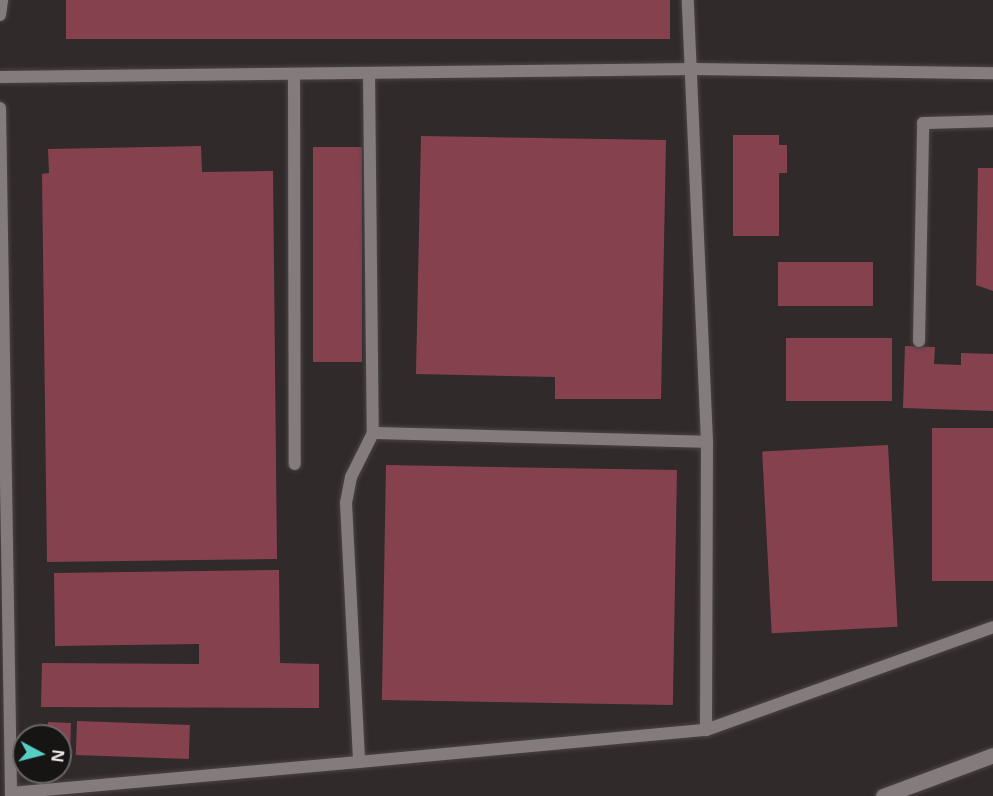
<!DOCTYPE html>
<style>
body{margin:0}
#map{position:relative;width:993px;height:796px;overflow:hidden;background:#312a2b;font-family:"Open Sans",sans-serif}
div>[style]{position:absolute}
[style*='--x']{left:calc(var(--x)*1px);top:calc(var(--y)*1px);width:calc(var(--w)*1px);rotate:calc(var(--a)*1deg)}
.building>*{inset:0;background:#85424e;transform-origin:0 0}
.roads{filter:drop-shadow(0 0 2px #4a4546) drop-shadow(0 0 2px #4a4546)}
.lane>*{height:12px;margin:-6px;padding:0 6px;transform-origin:6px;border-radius:6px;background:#847b7c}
.secondary>*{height:15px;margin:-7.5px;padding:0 7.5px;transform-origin:7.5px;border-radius:7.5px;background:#847b7c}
span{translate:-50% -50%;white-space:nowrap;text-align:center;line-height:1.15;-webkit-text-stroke:4.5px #171414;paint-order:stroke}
.north{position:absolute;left:12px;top:724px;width:60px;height:60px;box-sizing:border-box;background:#171414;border:2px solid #6a6667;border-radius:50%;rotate:97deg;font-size:16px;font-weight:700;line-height:24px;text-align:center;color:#e7e2e3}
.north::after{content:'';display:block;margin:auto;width:21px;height:27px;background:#56cec4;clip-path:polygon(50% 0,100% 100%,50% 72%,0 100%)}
</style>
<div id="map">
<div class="building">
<div style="left:66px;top:0;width:604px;height:39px"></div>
<div style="clip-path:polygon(733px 135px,779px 135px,779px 145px,787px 145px,787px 173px,779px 173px,779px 236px,733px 236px)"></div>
<div style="clip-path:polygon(421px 136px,666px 140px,661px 399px,555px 399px,555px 377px,416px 374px)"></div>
<div style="clip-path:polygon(201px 146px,202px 172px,273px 171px,277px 559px,47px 562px,42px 174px,49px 173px,48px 149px)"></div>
<div style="left:313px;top:147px;width:49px;height:215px"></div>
<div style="clip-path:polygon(978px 168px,993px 168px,993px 291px,976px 285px)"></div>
<div style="left:873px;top:262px;width:44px;height:95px;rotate:90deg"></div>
<div style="left:786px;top:338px;width:106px;height:63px"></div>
<div style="clip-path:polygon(905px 346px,935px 347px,934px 364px,961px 365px,961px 353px,993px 354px,993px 411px,903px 408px)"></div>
<div style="left:932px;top:428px;width:61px;height:153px"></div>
<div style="left:888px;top:445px;width:182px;height:126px;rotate:87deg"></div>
<div style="left:386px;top:465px;width:291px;height:235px;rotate:1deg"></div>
<div style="clip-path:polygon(279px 570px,280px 663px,319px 664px,319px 708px,41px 707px,42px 663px,199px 664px,199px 644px,55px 646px,54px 573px)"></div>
<div style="left:77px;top:721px;width:113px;height:34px;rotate:2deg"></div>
<div style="clip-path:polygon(48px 722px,71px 723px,70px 758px,60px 758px,60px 736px,47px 736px)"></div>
</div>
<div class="roads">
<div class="lane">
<div style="--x:0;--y:15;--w:15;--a:-82"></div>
<div style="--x:369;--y:74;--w:359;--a:89.4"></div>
<div style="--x:373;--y:433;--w:334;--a:1.5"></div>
<div style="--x:294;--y:75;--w:389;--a:89.9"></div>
<div style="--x:0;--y:77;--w:694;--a:-0.66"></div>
<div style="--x:694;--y:69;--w:299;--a:0.8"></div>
<div style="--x:0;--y:108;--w:688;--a:89.08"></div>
<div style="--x:919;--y:341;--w:218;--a:-88.9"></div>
<div style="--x:923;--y:123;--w:70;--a:-1.6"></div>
<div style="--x:373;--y:433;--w:49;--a:116.6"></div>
<div style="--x:351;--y:477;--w:26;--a:101"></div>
<div style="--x:346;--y:503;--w:259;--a:87.1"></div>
<div style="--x:359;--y:762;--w:348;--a:-5.3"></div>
<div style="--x:706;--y:730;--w:288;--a:-89.8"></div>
<div style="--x:707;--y:442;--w:442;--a:-92.5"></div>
<div style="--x:706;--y:730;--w:305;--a:-19.7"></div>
<div style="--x:11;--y:793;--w:349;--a:-5.1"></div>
</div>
<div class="secondary">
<div style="--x:883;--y:796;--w:117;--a:-20.4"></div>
</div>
</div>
<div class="north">N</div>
</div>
